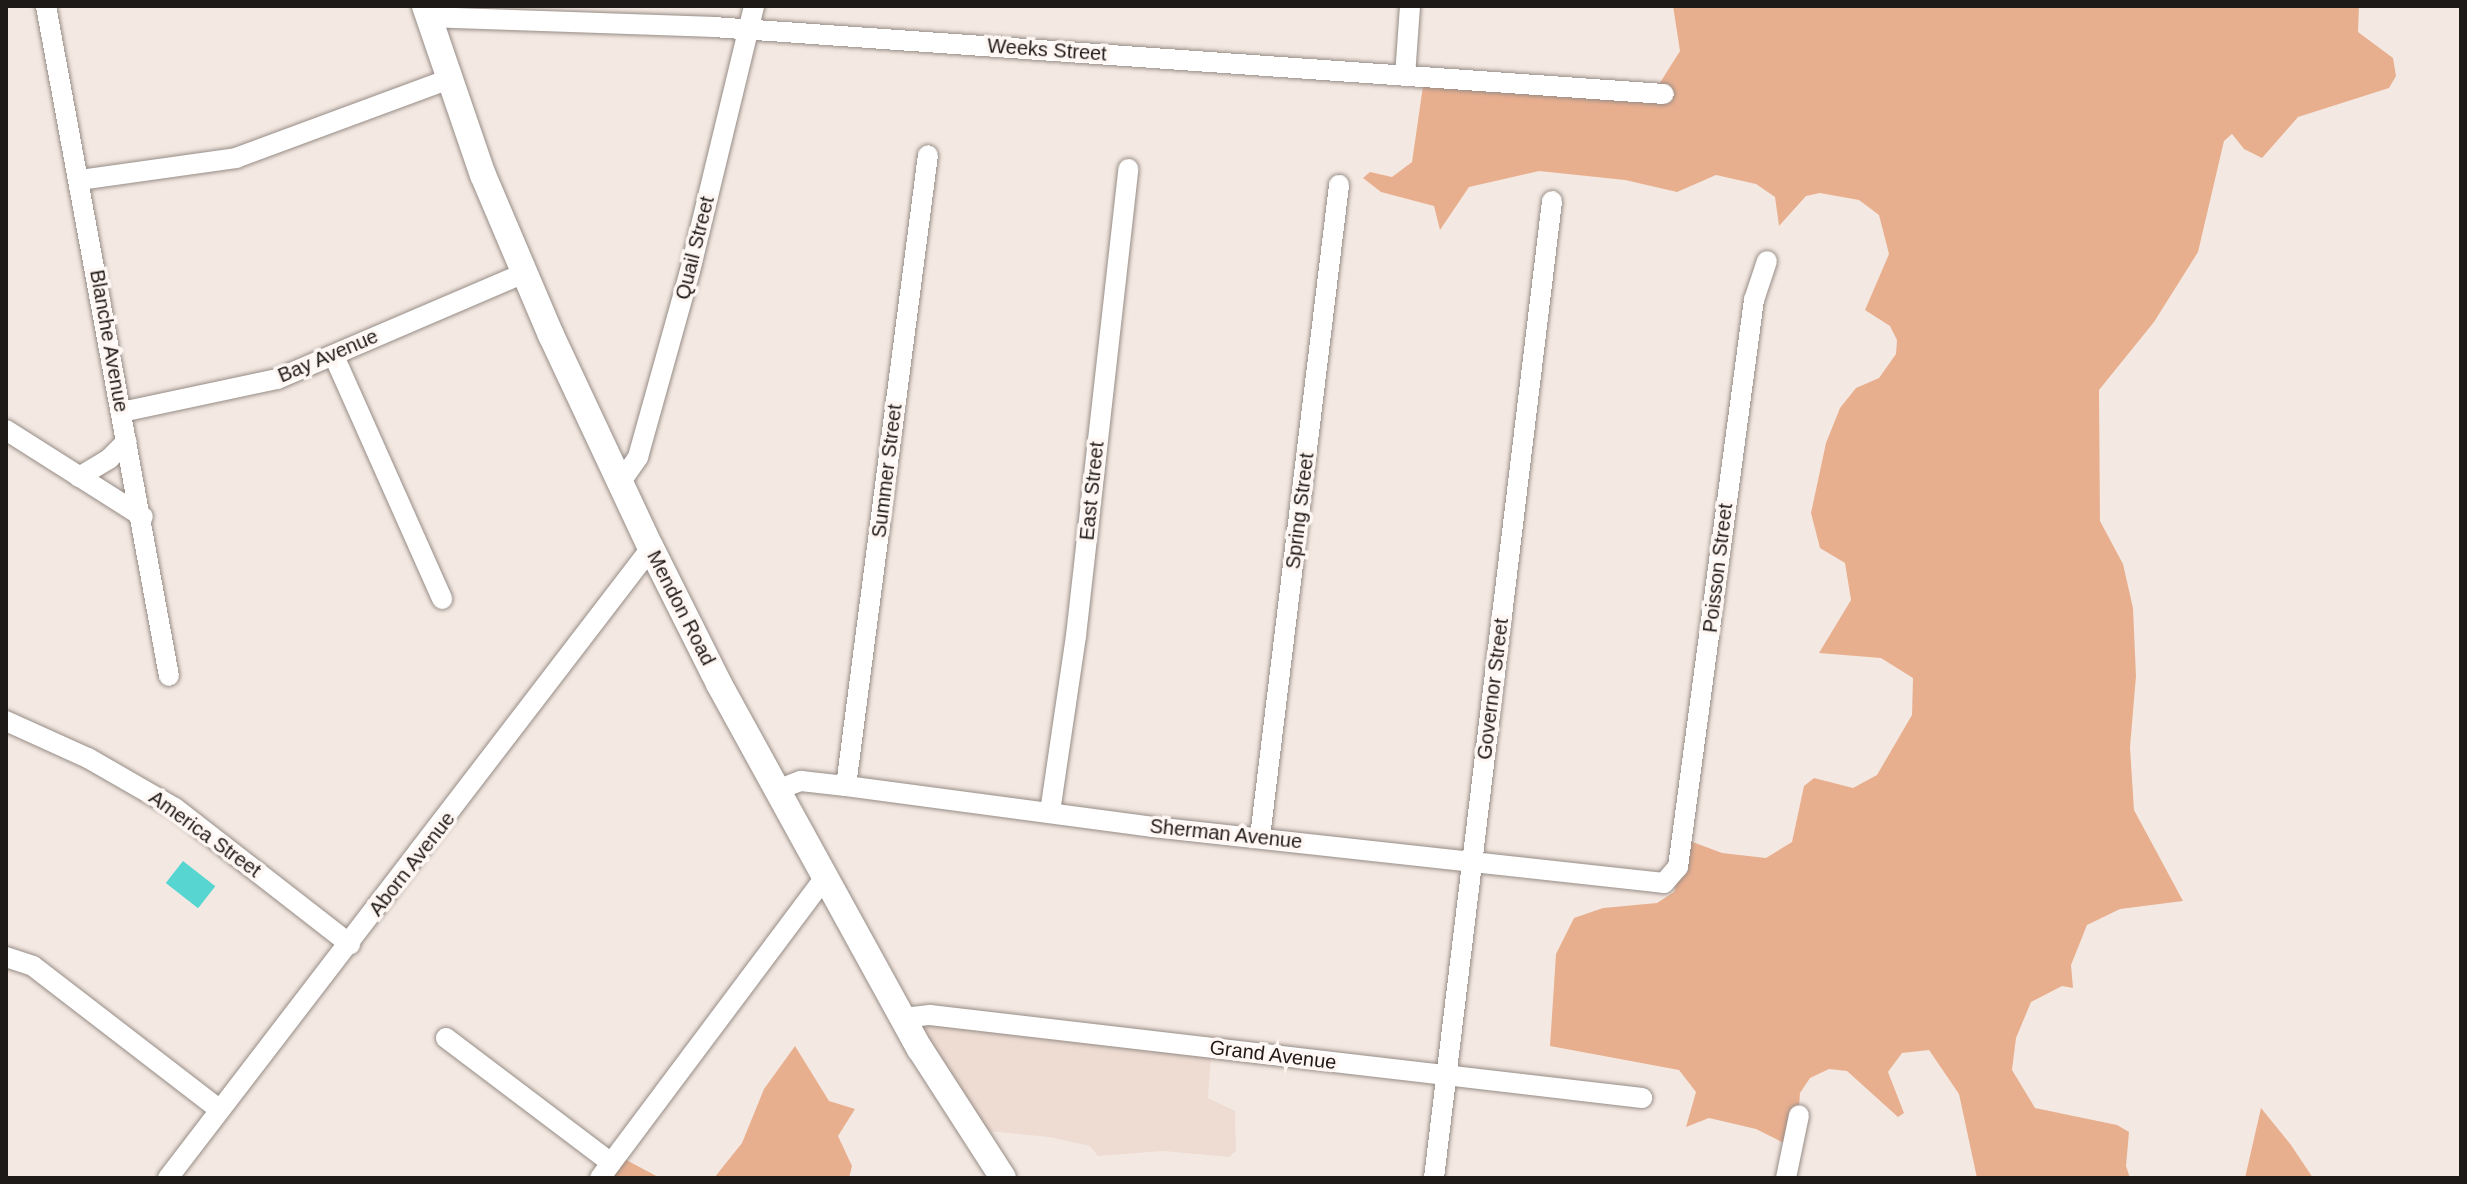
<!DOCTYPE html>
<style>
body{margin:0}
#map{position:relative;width:2467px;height:1184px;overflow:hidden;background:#f4e9e2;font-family:Arial,sans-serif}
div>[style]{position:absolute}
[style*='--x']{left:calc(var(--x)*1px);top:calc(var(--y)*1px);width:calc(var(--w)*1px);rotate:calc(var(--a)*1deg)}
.built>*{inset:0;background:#eedcd2}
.green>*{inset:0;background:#e8af8f}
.building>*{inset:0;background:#56d5d1;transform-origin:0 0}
.roads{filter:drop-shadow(0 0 2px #968c86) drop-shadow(0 0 2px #968c86)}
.minor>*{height:20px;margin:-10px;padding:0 10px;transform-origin:10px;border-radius:10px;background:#fff}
.major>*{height:26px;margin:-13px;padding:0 13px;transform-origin:13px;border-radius:13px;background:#fff}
span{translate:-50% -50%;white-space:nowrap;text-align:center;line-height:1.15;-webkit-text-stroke:7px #fef7f3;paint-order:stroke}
.street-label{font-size:20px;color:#1e1a18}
.frame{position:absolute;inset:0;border:8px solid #1e1a18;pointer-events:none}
</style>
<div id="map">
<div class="built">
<div style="clip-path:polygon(914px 1018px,1212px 1042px,1208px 1098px,1235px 1111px,1236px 1151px,1229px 1157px,1163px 1151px,1098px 1156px,1090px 1146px,1049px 1137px,978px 1130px)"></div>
</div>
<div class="green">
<div style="clip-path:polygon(1673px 6px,2359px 6px,2358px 32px,2393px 58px,2396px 76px,2389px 88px,2298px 117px,2262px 158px,2244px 149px,2232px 134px,2224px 141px,2198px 252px,2154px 322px,2099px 390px,2100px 521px,2123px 564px,2133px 608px,2136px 676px,2130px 747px,2134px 810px,2183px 901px,2120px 909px,2087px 925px,2071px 965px,2073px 988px,2062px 986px,2031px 1002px,2016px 1038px,2012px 1070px,2035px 1108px,2117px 1125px,2129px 1132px,2126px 1166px,2130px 1178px,1977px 1178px,1959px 1094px,1929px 1050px,1902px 1053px,1888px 1072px,1904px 1113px,1898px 1117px,1847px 1071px,1829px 1069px,1810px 1078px,1800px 1093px,1796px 1149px,1756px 1129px,1709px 1118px,1686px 1127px,1696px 1092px,1679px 1070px,1550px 1046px,1556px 954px,1574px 918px,1603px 908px,1657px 903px,1674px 892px,1690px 841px,1722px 853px,1766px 858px,1792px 842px,1804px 786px,1814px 778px,1853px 788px,1877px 775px,1912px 715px,1913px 678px,1881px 658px,1819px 653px,1851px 600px,1845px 563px,1820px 548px,1811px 513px,1826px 443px,1840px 408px,1856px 388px,1879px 378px,1896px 354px,1897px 340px,1890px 326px,1865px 310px,1889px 254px,1879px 215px,1859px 200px,1820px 193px,1806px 196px,1779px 226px,1775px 197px,1756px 184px,1716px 175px,1677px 192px,1625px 180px,1539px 171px,1469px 187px,1440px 230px,1434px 206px,1381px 192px,1363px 178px,1370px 172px,1392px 177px,1412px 162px,1424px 79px,1651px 97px,1680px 51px)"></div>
<div style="clip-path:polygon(795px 1046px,829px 1101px,855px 1109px,838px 1136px,852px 1166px,849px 1178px,714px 1178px,742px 1143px,764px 1089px)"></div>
<div style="clip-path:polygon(2261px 1108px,2291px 1145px,2313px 1178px,2245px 1178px)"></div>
<div style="clip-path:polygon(617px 1155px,660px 1178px,599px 1178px)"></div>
</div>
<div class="building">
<div style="left:183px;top:861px;width:41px;height:28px;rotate:38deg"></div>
</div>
<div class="roads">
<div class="minor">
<div style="--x:46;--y:6;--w:681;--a:79.6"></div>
<div style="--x:429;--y:17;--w:284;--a:2"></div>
<div style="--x:713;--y:27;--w:953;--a:4.03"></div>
<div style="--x:1405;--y:76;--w:70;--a:-85.9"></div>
<div style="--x:80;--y:180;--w:158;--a:-8"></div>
<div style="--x:236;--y:158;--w:225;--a:-20.3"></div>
<div style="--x:334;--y:356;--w:266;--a:66"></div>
<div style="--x:122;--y:412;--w:158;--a:-12"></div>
<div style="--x:277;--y:379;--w:269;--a:-23.2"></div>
<div style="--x:6;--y:430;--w:162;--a:32.4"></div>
<div style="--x:79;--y:477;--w:35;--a:-31"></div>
<div style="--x:109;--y:459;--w:25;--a:-45"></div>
<div style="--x:620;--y:483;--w:32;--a:-55"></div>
<div style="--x:638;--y:457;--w:193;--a:-74.4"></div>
<div style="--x:690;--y:271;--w:273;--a:-76.4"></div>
<div style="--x:6;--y:721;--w:90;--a:24.3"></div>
<div style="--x:88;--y:758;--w:100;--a:29.9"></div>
<div style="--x:175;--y:808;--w:222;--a:37.9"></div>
<div style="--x:846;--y:786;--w:636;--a:-82.6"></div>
<div style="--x:777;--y:790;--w:26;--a:-21"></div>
<div style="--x:801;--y:781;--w:45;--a:6.3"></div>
<div style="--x:846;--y:786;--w:310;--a:7.6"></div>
<div style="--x:1153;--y:827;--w:514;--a:6.25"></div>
<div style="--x:1664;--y:883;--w:21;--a:-49"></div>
<div style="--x:1678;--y:867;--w:572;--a:-82.37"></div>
<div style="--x:1754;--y:300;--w:41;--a:-71.6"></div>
<div style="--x:1050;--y:812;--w:178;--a:-81.6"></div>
<div style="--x:1076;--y:636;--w:470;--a:-83.6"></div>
<div style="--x:1260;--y:837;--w:657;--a:-83.09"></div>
<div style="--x:6;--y:957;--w:28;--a:18"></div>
<div style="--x:33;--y:966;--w:236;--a:37.6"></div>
<div style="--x:904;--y:1018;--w:26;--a:-7"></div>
<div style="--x:930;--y:1015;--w:717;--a:6.65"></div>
<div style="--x:446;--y:1038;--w:207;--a:37.1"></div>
<div style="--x:168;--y:1178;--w:794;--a:-52.52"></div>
<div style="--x:600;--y:1178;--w:376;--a:-53.2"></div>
<div style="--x:1434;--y:1178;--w:984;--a:-83.11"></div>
<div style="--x:1786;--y:1178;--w:64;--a:-78.3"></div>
</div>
<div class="major">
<div style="--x:425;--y:6;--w:179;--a:71.1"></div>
<div style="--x:483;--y:175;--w:174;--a:67"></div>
<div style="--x:551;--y:335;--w:235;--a:64.9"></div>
<div style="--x:651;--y:548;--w:152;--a:63.4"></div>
<div style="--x:719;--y:684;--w:417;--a:61.2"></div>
<div style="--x:920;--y:1049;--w:153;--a:57.2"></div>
</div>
</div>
<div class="street-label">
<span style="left:1047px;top:50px;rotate:4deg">Weeks Street</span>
<span style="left:695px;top:248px;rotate:-76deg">Quail Street</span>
<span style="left:109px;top:341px;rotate:80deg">Blanche Avenue</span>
<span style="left:328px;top:356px;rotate:-23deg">Bay Avenue</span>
<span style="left:887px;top:471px;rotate:-83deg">Summer Street</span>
<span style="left:1092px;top:491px;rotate:-84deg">East Street</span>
<span style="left:1300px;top:511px;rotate:-83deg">Spring Street</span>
<span style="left:1718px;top:568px;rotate:-83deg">Poisson Street</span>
<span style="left:681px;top:608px;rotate:63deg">Mendon Road</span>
<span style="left:1493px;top:689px;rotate:-83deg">Governor Street</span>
<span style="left:205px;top:834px;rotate:36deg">America Street</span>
<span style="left:1226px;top:834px;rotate:6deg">Sherman Avenue</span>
<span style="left:412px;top:864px;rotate:-52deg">Aborn Avenue</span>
<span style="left:1273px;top:1055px;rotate:7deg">Grand Avenue</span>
</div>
<div class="frame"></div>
</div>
